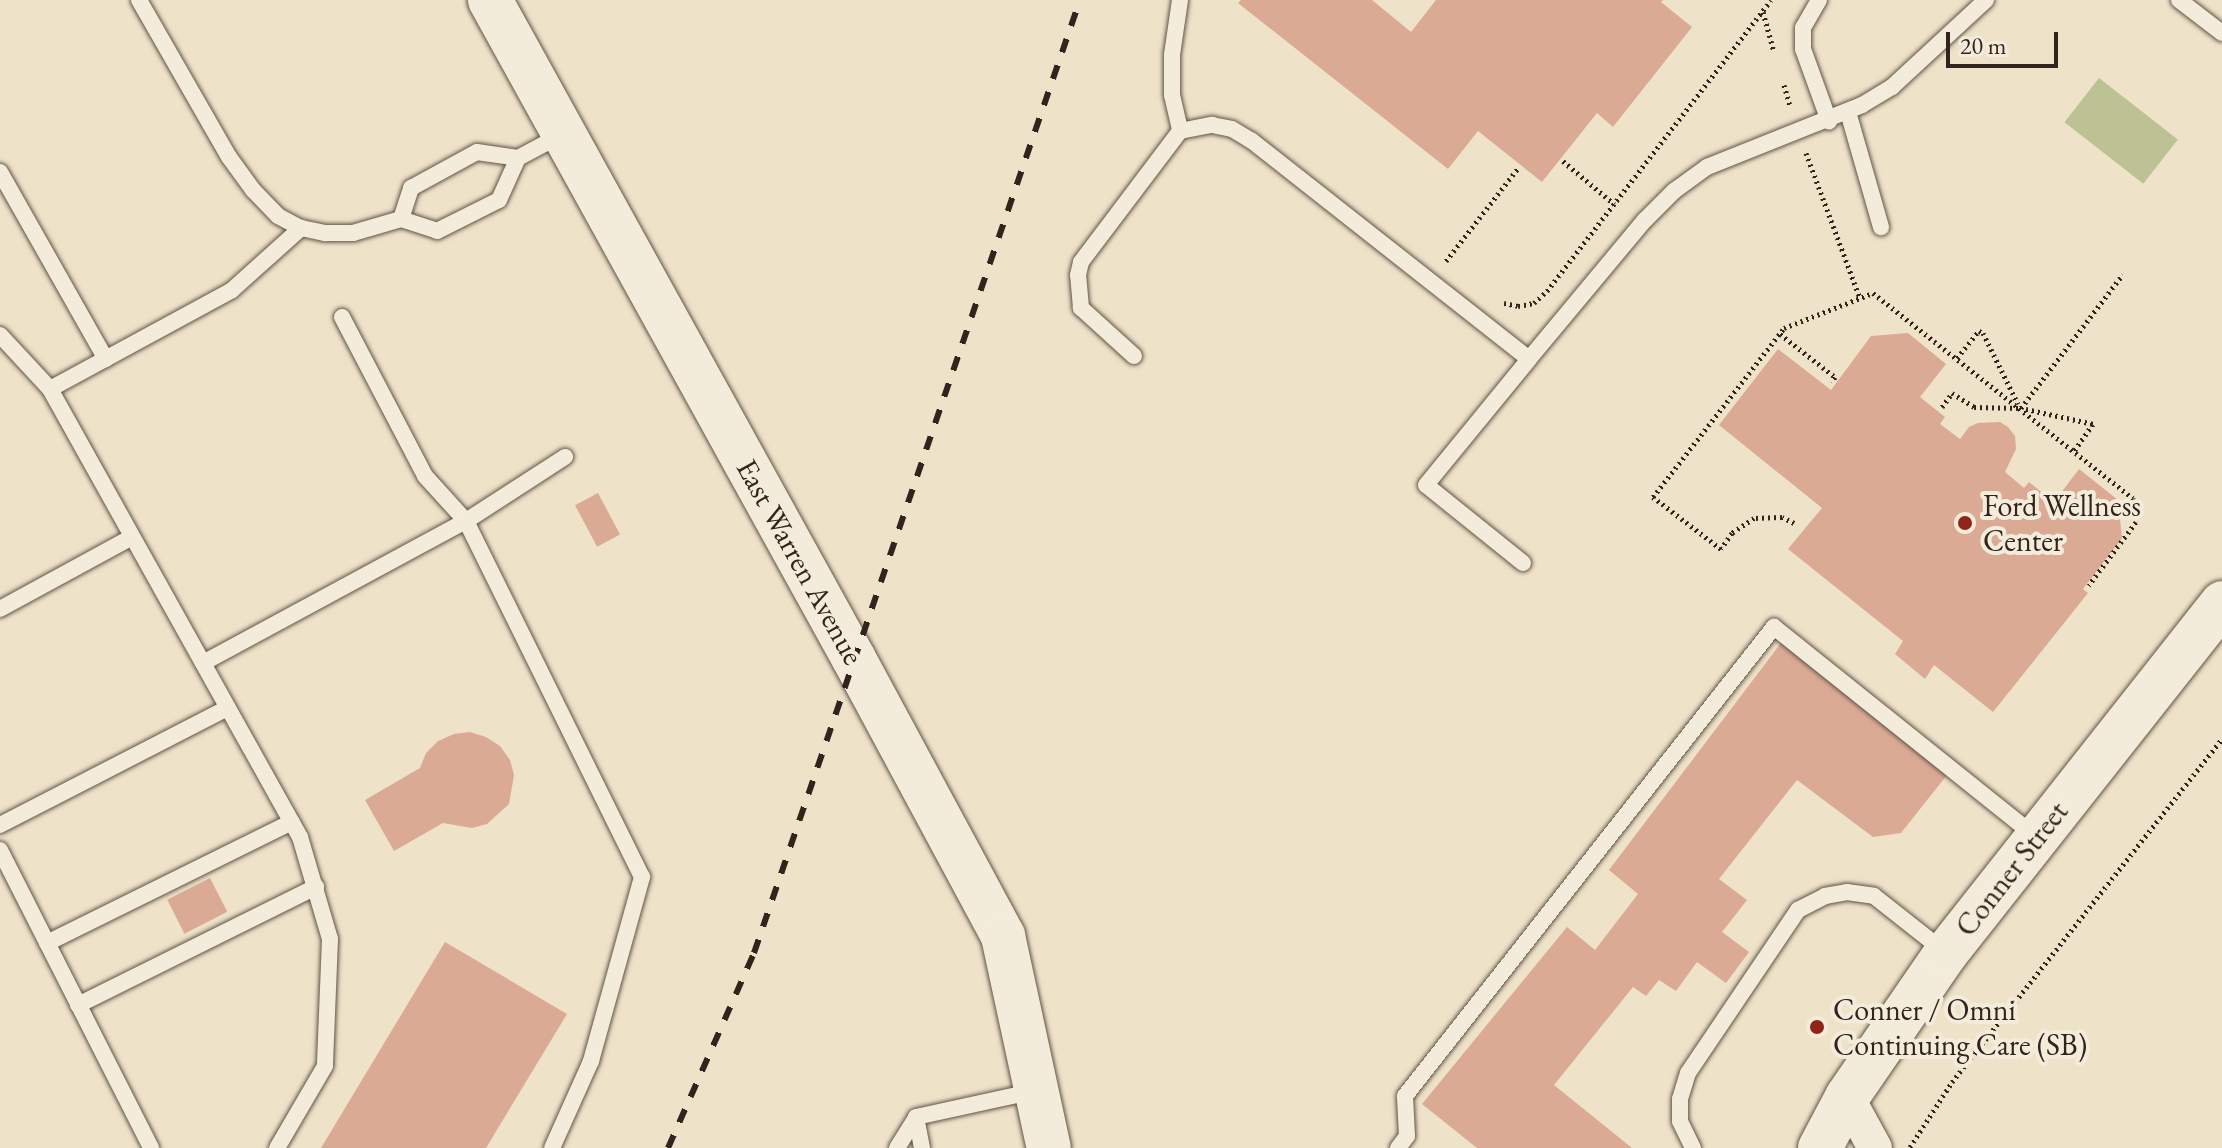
<!DOCTYPE html>
<style>
body{margin:0}
#map{position:relative;width:2222px;height:1148px;overflow:hidden;background:#eee2c8;font-family:"EB Garamond",serif}
div>[style]{position:absolute}
[style*='--x']{left:calc(var(--x)*1px);top:calc(var(--y)*1px);width:calc(var(--w)*1px);rotate:calc(var(--a)*1deg)}
.green>*{inset:0;background:#bcc293;transform-origin:0 0}
.building>*{inset:0;background:#dbaa95;transform-origin:0 0}
.path>*{height:5px;margin-top:-2.5px;transform-origin:0;background:repeating-linear-gradient(90deg,#33231d 0 2px,transparent 0 6px)}
.roads{filter:drop-shadow(0 0 2px #625348) drop-shadow(0 0 2px #625348)}
.service>*{height:16px;margin:-8px;padding:0 8px;transform-origin:8px;border-radius:8px;background:#f4ecdb}
.minor>*{height:34px;margin:-17px;padding:0 17px;transform-origin:17px;border-radius:17px;background:#f4ecdb}
.secondary>*{height:44px;margin:-22px;padding:0 22px;transform-origin:22px;border-radius:22px;background:#f4ecdb}
.rail>*{height:6px;margin-top:-3px;transform-origin:0;background:repeating-linear-gradient(90deg,#33231d 0 14px,transparent 0 28px)}
.dots>*{width:22px;height:22px;translate:-50% -50%;box-sizing:border-box;border:4px solid #f4ecdb;border-radius:50%}
span{translate:-50% -50%;white-space:nowrap;text-align:center;line-height:1.15;-webkit-text-stroke:8px #f4ecdb;paint-order:stroke}
.poi-label{font-size:30px;color:#33231d}
.left{translate:0 -50%;text-align:left}
.street-label{font-size:30px;color:#33231d}
.scale{position:absolute;left:1946px;top:32px;width:112px;height:36px;box-sizing:border-box;border:4px solid #33231d;border-top:0;padding-left:10px;font-size:24px;line-height:28px;white-space:nowrap;color:#33231d;-webkit-text-stroke:6px #f4ecdb;paint-order:stroke}
</style>
<div id="map">
<div class="green">
<div style="left:2099px;top:78px;width:100px;height:56px;rotate:38deg"></div>
</div>
<div class="building">
<div style="clip-path:polygon(1241px 0,1372px 0,1411px 32px,1436px 0,1663px 0,1661px 2px,1692px 27px,1613px 127px,1597px 113px,1542px 182px,1478px 131px,1448px 169px,1238px 3px)"></div>
<div style="clip-path:polygon(1908px 333px,1946px 364px,1920px 397px,1945px 417px,1940px 424px,1960px 439px,1969px 427px,1978px 423px,2000px 422px,2008px 427px,2015px 436px,2016px 449px,2005px 472px,2024px 488px,2029px 482px,2054px 502px,2079px 469px,2118px 500px,2122px 538px,2083px 589px,2088px 593px,1993px 712px,1934px 665px,1925px 679px,1895px 654px,1903px 641px,1788px 549px,1822px 508px,1719px 425px,1778px 349px,1831px 390px,1871px 336px)"></div>
<div style="left:598px;top:493px;width:47px;height:26px;rotate:62deg"></div>
<div style="clip-path:polygon(1781px 643px,1947px 775px,1901px 833px,1873px 837px,1797px 780px,1719px 879px,1747px 900px,1722px 932px,1749px 952px,1726px 983px,1697px 962px,1676px 991px,1659px 980px,1646px 996px,1633px 987px,1554px 1085px,1632px 1148px,1477px 1148px,1422px 1104px,1567px 927px,1595px 950px,1638px 894px,1609px 870px)"></div>
<div style="clip-path:polygon(470px 732px,486px 737px,500px 746px,510px 760px,514px 775px,509px 804px,487px 824px,472px 828px,443px 823px,394px 851px,365px 800px,420px 768px,426px 753px,438px 741px,454px 734px)"></div>
<div style="left:210px;top:878px;width:38px;height:48px;rotate:63deg"></div>
<div style="clip-path:polygon(445px 942px,567px 1014px,486px 1148px,321px 1148px)"></div>
</div>
<div class="path">
<div style="--x:1763;--y:12;--w:41;--a:74.6"></div>
<div style="--x:1784;--y:85;--w:22;--a:74"></div>
<div style="--x:1806;--y:153;--w:155;--a:69.6"></div>
<div style="--x:1563;--y:161;--w:67;--a:40.1"></div>
<div style="--x:1446;--y:261;--w:119;--a:-52.2"></div>
<div style="--x:1504;--y:303;--w:14;--a:12"></div>
<div style="--x:1518;--y:306;--w:16;--a:-11"></div>
<div style="--x:1534;--y:303;--w:18;--a:-43"></div>
<div style="--x:1547;--y:291;--w:367;--a:-52.4"></div>
<div style="--x:1780;--y:334;--w:70;--a:38"></div>
<div style="--x:1835;--y:377;--w:6;--a:121"></div>
<div style="--x:1957;--y:358;--w:35;--a:-51"></div>
<div style="--x:1979;--y:331;--w:4;--a:27"></div>
<div style="--x:1983;--y:333;--w:79;--a:63.8"></div>
<div style="--x:1942;--y:407;--w:17;--a:-54"></div>
<div style="--x:1952;--y:393;--w:26;--a:32"></div>
<div style="--x:1974;--y:407;--w:46;--a:1.2"></div>
<div style="--x:2021;--y:408;--w:168;--a:-52.7"></div>
<div style="--x:2026;--y:409;--w:69;--a:12.6"></div>
<div style="--x:2093;--y:424;--w:33;--a:125"></div>
<div style="--x:1794;--y:523;--w:13;--a:-153"></div>
<div style="--x:1782;--y:517;--w:28;--a:178"></div>
<div style="--x:1754;--y:518;--w:27;--a:146"></div>
<div style="--x:1732;--y:533;--w:19;--a:125"></div>
<div style="--x:1721;--y:549;--w:86;--a:-142.6"></div>
<div style="--x:1653;--y:497;--w:214;--a:-52.2"></div>
<div style="--x:1784;--y:328;--w:96;--a:-21.5"></div>
<div style="--x:1873;--y:293;--w:331;--a:38.3"></div>
<div style="--x:2133;--y:498;--w:24;--a:83"></div>
<div style="--x:2136;--y:522;--w:79;--a:126.7"></div>
<div style="--x:1910;--y:1147;--w:77;--a:-57.1"></div>
<div style="--x:1952;--y:1082;--w:437;--a:-51.8"></div>
</div>
<div class="roads">
<div class="service">
<div style="--x:139;--y:0;--w:181;--a:60.2"></div>
<div style="--x:229;--y:157;--w:41;--a:54"></div>
<div style="--x:253;--y:190;--w:36;--a:46"></div>
<div style="--x:278;--y:216;--w:26;--a:28"></div>
<div style="--x:301;--y:228;--w:25;--a:12"></div>
<div style="--x:325;--y:233;--w:28;--a:0"></div>
<div style="--x:353;--y:233;--w:50;--a:-16.3"></div>
<div style="--x:401;--y:219;--w:38;--a:18"></div>
<div style="--x:437;--y:231;--w:69;--a:-26.6"></div>
<div style="--x:499;--y:200;--w:46;--a:-65.7"></div>
<div style="--x:1180;--y:0;--w:56;--a:98.3"></div>
<div style="--x:1172;--y:55;--w:40;--a:90"></div>
<div style="--x:1172;--y:95;--w:37;--a:77"></div>
<div style="--x:1180;--y:131;--w:33;--a:-11"></div>
<div style="--x:1212;--y:125;--w:20;--a:11"></div>
<div style="--x:1232;--y:129;--w:23;--a:31"></div>
<div style="--x:1252;--y:141;--w:352;--a:38.2"></div>
<div style="--x:1819;--y:0;--w:32;--a:120"></div>
<div style="--x:1803;--y:28;--w:21;--a:90"></div>
<div style="--x:1803;--y:49;--w:77;--a:70.1"></div>
<div style="--x:2179;--y:0;--w:54;--a:37.5"></div>
<div style="--x:1848;--y:112;--w:120;--a:74"></div>
<div style="--x:0;--y:172;--w:215;--a:60.5"></div>
<div style="--x:401;--y:219;--w:33;--a:-72"></div>
<div style="--x:411;--y:188;--w:75;--a:-28.6"></div>
<div style="--x:477;--y:152;--w:41;--a:8.3"></div>
<div style="--x:518;--y:158;--w:49;--a:-28.1"></div>
<div style="--x:342;--y:317;--w:179;--a:62.4"></div>
<div style="--x:425;--y:476;--w:61;--a:47.7"></div>
<div style="--x:466;--y:521;--w:397;--a:63.7"></div>
<div style="--x:642;--y:877;--w:191;--a:105.5"></div>
<div style="--x:591;--y:1061;--w:95;--a:114.1"></div>
<div style="--x:0;--y:335;--w:74;--a:47.2"></div>
<div style="--x:50;--y:389;--w:513;--a:60.84"></div>
<div style="--x:300;--y:837;--w:106;--a:73.6"></div>
<div style="--x:330;--y:939;--w:127;--a:92.3"></div>
<div style="--x:325;--y:1066;--w:95;--a:120.3"></div>
<div style="--x:1134;--y:356;--w:72;--a:-137.8"></div>
<div style="--x:1081;--y:308;--w:33;--a:-95"></div>
<div style="--x:1078;--y:275;--w:13;--a:-77"></div>
<div style="--x:1081;--y:262;--w:164;--a:-52.9"></div>
<div style="--x:50;--y:389;--w:207;--a:-28.5"></div>
<div style="--x:232;--y:290;--w:93;--a:-41.9"></div>
<div style="--x:1523;--y:563;--w:124;--a:-141.2"></div>
<div style="--x:1426;--y:485;--w:163;--a:-50.7"></div>
<div style="--x:1529;--y:359;--w:181;--a:-50.2"></div>
<div style="--x:1645;--y:220;--w:41;--a:-45"></div>
<div style="--x:1674;--y:191;--w:41;--a:-36"></div>
<div style="--x:1707;--y:167;--w:167;--a:-21.8"></div>
<div style="--x:1862;--y:105;--w:35;--a:-31"></div>
<div style="--x:1892;--y:87;--w:128;--a:-42.8"></div>
<div style="--x:0;--y:609;--w:150;--a:-28.6"></div>
<div style="--x:203;--y:663;--w:299;--a:-28.4"></div>
<div style="--x:466;--y:521;--w:118;--a:-32.9"></div>
<div style="--x:0;--y:825;--w:256;--a:-27.2"></div>
<div style="--x:0;--y:850;--w:334;--a:63.1"></div>
<div style="--x:47;--y:943;--w:273;--a:-26.3"></div>
<div style="--x:78;--y:1005;--w:266;--a:-26.4"></div>
<div style="--x:916;--y:1117;--w:32;--a:79"></div>
<div style="--x:897;--y:1148;--w:36;--a:-58"></div>
<div style="--x:916;--y:1117;--w:122;--a:-12.3"></div>
<div style="--x:1398;--y:1148;--w:15;--a:-53"></div>
<div style="--x:1407;--y:1136;--w:40;--a:-92.9"></div>
<div style="--x:1405;--y:1096;--w:597;--a:-51.81"></div>
<div style="--x:1774;--y:627;--w:334;--a:38.7"></div>
<div style="--x:1693;--y:1148;--w:30;--a:-116"></div>
<div style="--x:1680;--y:1121;--w:22;--a:-90"></div>
<div style="--x:1680;--y:1099;--w:27;--a:-73"></div>
<div style="--x:1688;--y:1073;--w:197;--a:-56"></div>
<div style="--x:1798;--y:910;--w:30;--a:-27"></div>
<div style="--x:1825;--y:896;--w:22;--a:-10"></div>
<div style="--x:1847;--y:892;--w:27;--a:8"></div>
<div style="--x:1874;--y:896;--w:90;--a:38.3"></div>
</div>
<div class="minor">
<div style="--x:1847;--y:1097;--w:58;--a:61.2"></div>
</div>
<div class="secondary">
<div style="--x:490;--y:0;--w:753;--a:61.09"></div>
<div style="--x:854;--y:659;--w:315;--a:61.7"></div>
<div style="--x:1003;--y:936;--w:217;--a:77.8"></div>
<div style="--x:1820;--y:1148;--w:58;--a:-62.1"></div>
<div style="--x:1847;--y:1097;--w:175;--a:-55.5"></div>
<div style="--x:1946;--y:953;--w:446;--a:-51.7"></div>
</div>
</div>
<div class="rail">
<div style="--x:668;--y:1148;--w:213;--a:-66.2"></div>
<div style="--x:754;--y:953;--w:1007;--a:-71.12"></div>
</div>
<div class="dots">
<div style="left:1965px;top:523px;background:#8f2418"></div>
<div style="left:1817px;top:1027px;background:#8f2418"></div>
</div>
<div class="poi-label">
<span class="left" style="left:1983px;top:523px">Ford Wellness<br>Center</span>
<span class="left" style="left:1833px;top:1027px">Conner / Omni<br>Continuing Care (SB)</span>
</div>
<div class="street-label">
<span style="left:800px;top:562px;rotate:61deg">East Warren Avenue</span>
<span style="left:2012px;top:869px;rotate:-52deg">Conner Street</span>
</div>
<div class="scale">20 m</div>
</div>
